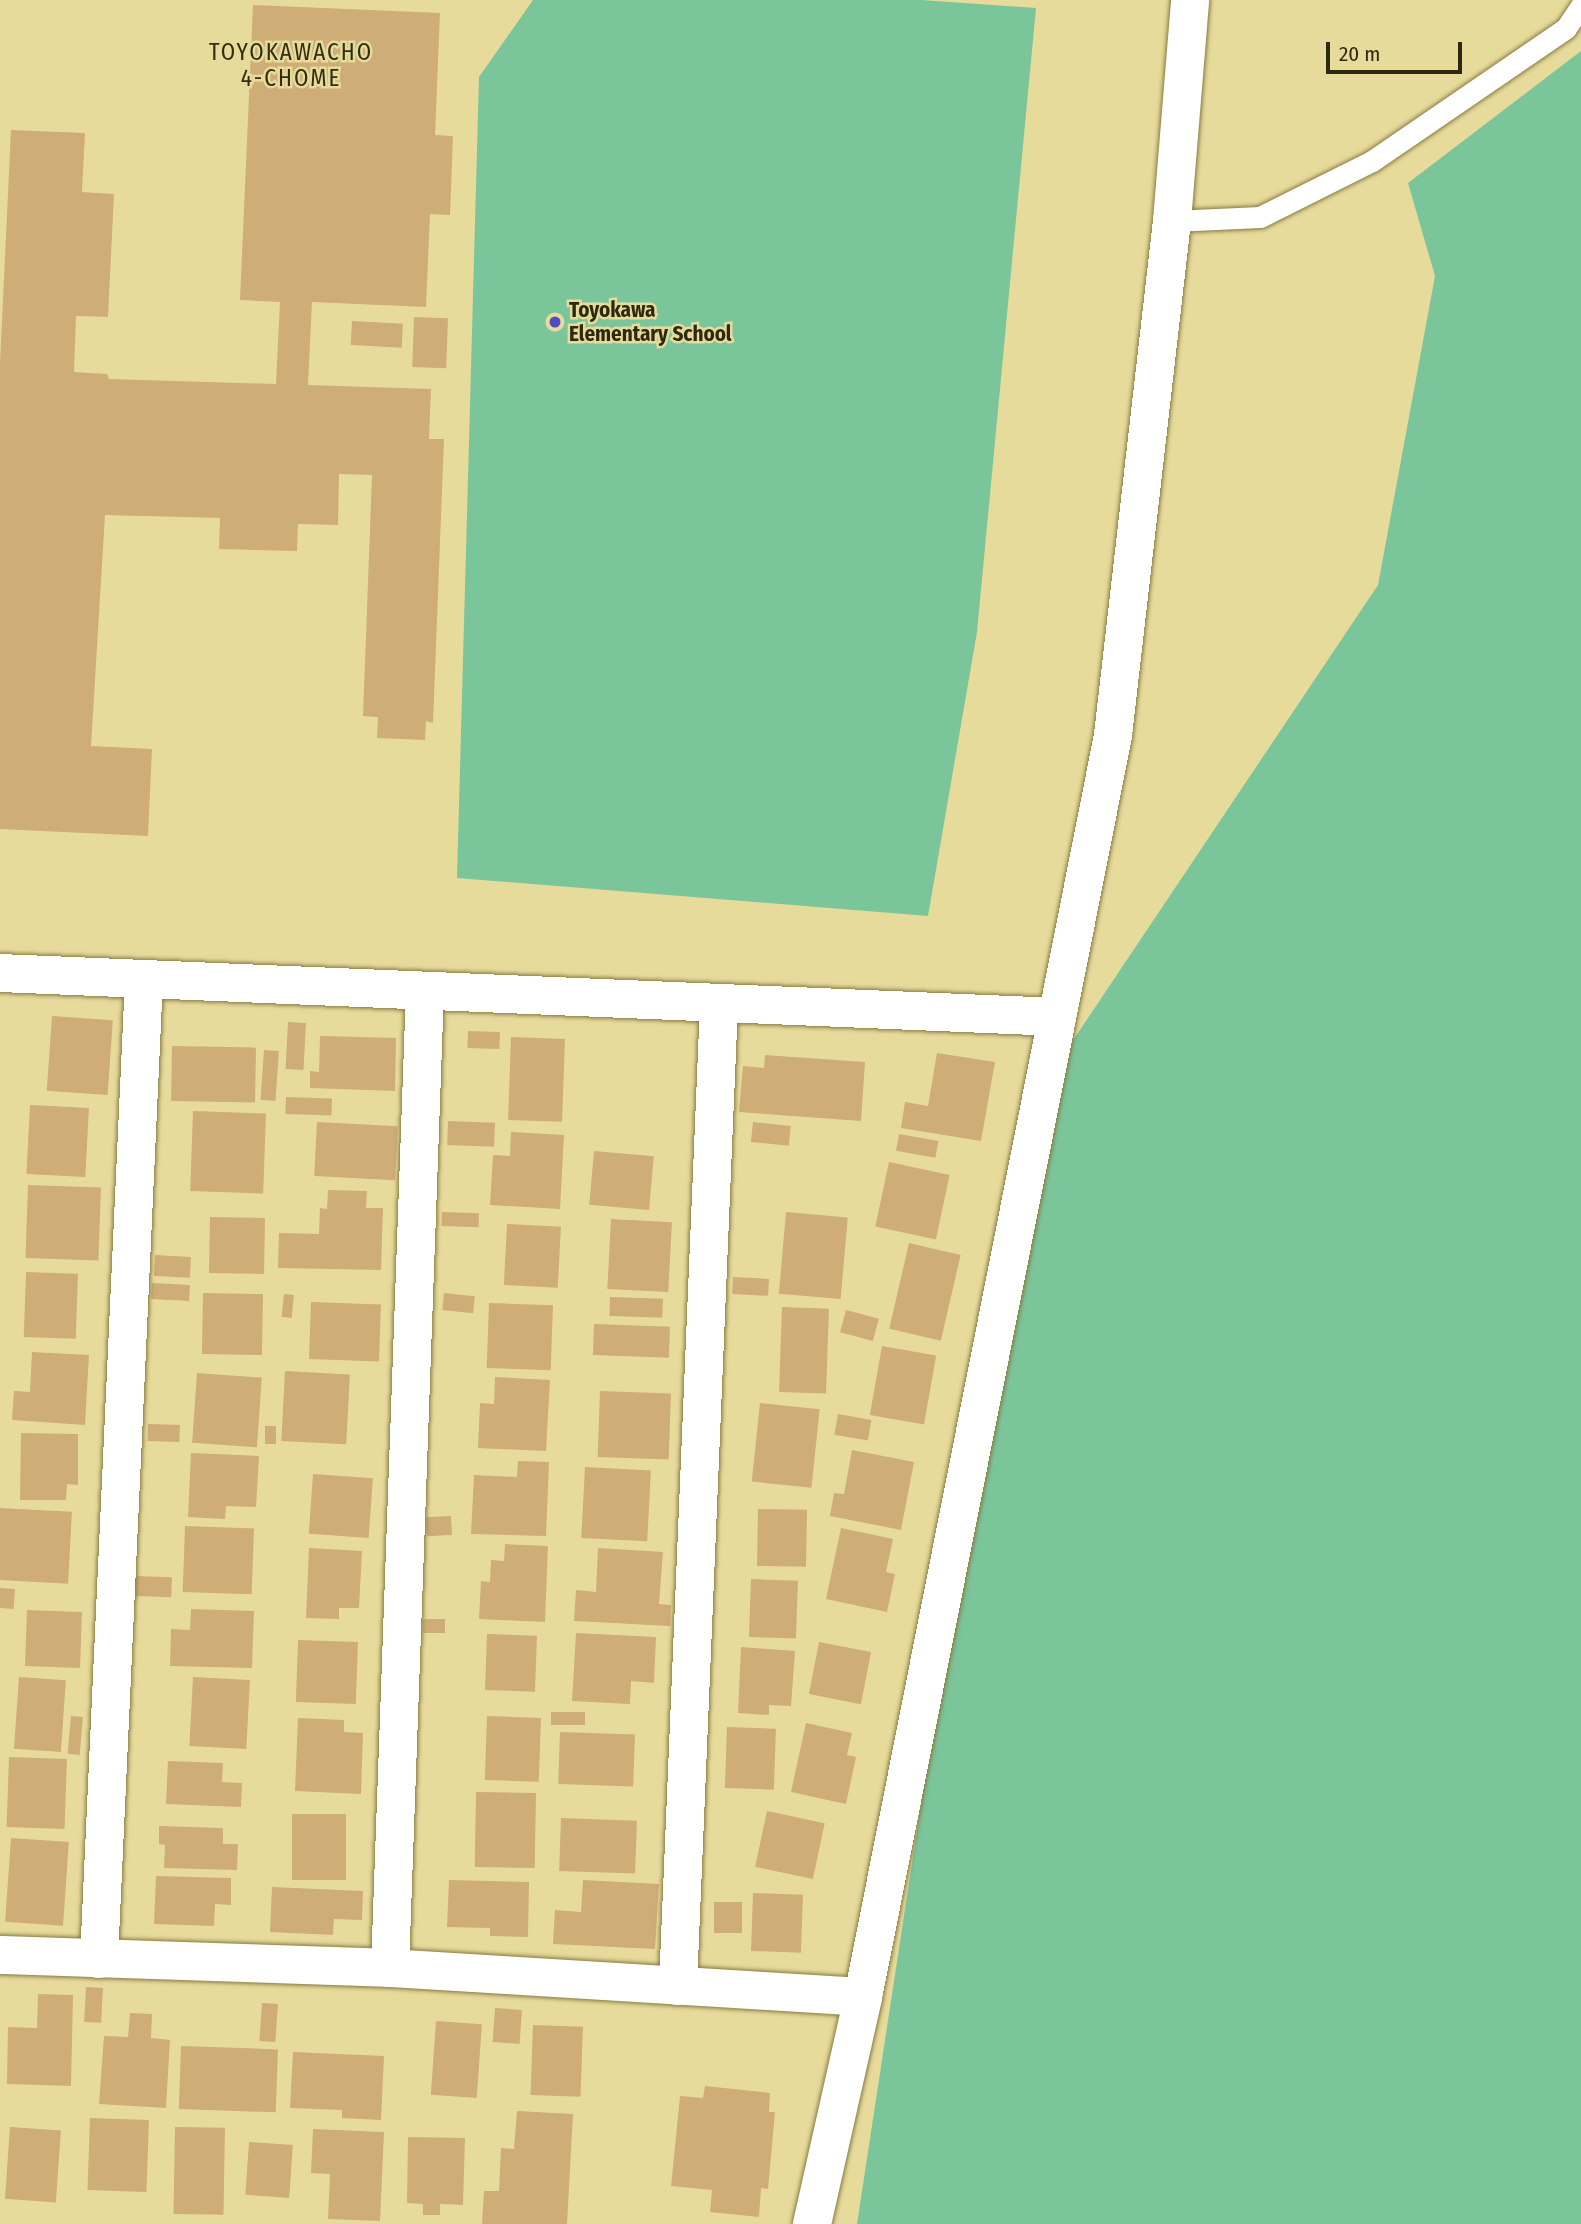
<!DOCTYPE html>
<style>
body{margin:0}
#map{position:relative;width:1581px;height:2224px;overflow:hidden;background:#e7db9c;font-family:"Fira Sans Condensed",sans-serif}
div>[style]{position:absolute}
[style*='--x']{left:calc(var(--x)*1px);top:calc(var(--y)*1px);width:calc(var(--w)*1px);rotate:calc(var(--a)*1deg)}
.green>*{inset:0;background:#7bc59b}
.building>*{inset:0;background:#cfad77;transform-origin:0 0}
.roads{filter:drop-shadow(0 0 2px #877b40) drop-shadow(0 0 2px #877b40)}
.service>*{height:21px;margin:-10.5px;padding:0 10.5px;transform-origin:10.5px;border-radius:10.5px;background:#fff}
.minor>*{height:38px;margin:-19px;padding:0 19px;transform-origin:19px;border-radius:19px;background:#fff}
.tertiary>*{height:38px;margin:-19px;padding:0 19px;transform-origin:19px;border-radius:19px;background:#fff}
.dots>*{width:19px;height:19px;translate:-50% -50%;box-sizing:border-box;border:4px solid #e7db9c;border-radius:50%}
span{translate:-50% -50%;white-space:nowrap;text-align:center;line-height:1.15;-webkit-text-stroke:5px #e7db9c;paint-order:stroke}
.poi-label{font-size:21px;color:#2d290f;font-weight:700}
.left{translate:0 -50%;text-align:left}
.neighbourhood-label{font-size:23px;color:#332d0d;letter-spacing:2px}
.scale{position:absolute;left:1326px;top:42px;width:136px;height:32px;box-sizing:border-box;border:4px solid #2d290f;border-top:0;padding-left:9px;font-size:21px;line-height:24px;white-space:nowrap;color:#2d290f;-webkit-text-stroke:5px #e7db9c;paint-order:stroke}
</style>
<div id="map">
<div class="green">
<div style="clip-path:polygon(533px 0,921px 0,1036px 8px,977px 632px,928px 916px,457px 878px,479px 77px)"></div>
<div style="clip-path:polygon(1581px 51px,1581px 2224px,857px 2224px,1027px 1109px,1378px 585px,1435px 276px,1408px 183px)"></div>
</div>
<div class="building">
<div style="clip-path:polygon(253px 5px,440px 13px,435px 135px,453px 136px,450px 215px,430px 214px,426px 307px,312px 302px,308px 385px,431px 389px,429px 439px,444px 439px,433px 723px,426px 721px,425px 740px,377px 738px,378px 717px,363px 716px,372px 475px,339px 474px,338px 525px,298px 524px,297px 551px,219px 549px,220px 518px,105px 515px,91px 746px,152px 749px,148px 836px,0 829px,0 363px,11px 130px,85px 133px,82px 192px,114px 194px,108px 317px,76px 316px,74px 372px,107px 374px,109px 379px,276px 384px,280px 302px,240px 300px)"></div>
<div style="left:414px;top:317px;width:34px;height:50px;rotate:2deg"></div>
<div style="left:352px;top:321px;width:51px;height:24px;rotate:3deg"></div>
<div style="left:52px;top:1016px;width:61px;height:75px;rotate:4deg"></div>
<div style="left:288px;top:1022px;width:18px;height:47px;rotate:3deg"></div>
<div style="left:468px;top:1031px;width:32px;height:17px;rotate:2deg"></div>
<div style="clip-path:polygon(320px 1036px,396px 1038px,395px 1091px,310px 1088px,310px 1071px,319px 1072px)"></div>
<div style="left:511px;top:1037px;width:54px;height:83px;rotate:2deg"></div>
<div style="left:172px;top:1046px;width:84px;height:55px;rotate:1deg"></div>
<div style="left:264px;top:1050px;width:15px;height:50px;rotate:4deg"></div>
<div style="clip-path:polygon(937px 1053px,995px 1062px,981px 1141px,901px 1128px,905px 1102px,928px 1106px)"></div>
<div style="clip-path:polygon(765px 1055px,865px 1062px,861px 1121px,739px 1112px,743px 1066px,764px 1068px)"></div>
<div style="left:286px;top:1097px;width:46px;height:17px;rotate:2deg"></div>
<div style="left:30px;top:1105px;width:59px;height:69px;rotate:3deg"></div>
<div style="left:193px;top:1111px;width:73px;height:80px;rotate:2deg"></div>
<div style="left:448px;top:1121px;width:47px;height:24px;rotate:2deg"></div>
<div style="left:317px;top:1122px;width:81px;height:54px;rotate:3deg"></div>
<div style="left:753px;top:1122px;width:38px;height:20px;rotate:6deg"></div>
<div style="clip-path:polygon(511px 1132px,564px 1135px,560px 1209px,490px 1205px,493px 1155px,510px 1156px)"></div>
<div style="left:899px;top:1134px;width:40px;height:17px;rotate:10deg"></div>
<div style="left:594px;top:1151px;width:60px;height:54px;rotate:5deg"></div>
<div style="left:889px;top:1162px;width:62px;height:66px;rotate:12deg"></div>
<div style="left:28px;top:1185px;width:73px;height:73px;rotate:2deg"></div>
<div style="clip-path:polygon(328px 1190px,367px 1191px,366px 1208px,383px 1208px,381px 1270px,278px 1268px,279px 1233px,319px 1234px,320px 1208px,327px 1209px)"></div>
<div style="left:442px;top:1212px;width:37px;height:14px;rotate:2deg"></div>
<div style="left:786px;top:1212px;width:62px;height:82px;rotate:5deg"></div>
<div style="left:210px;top:1217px;width:55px;height:56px;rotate:1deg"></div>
<div style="left:611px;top:1219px;width:61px;height:70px;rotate:3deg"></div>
<div style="left:507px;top:1224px;width:54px;height:61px;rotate:3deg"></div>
<div style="left:909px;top:1243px;width:53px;height:88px;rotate:13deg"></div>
<div style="left:155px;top:1255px;width:36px;height:21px;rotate:3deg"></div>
<div style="left:26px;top:1272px;width:52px;height:65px;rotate:2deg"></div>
<div style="left:733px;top:1277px;width:36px;height:17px;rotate:3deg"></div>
<div style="left:152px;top:1283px;width:38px;height:16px;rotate:3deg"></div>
<div style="left:203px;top:1293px;width:60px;height:61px;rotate:1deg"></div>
<div style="left:444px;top:1293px;width:31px;height:17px;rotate:6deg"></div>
<div style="left:284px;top:1294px;width:10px;height:23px;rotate:6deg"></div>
<div style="left:610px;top:1297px;width:53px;height:19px;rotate:2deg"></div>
<div style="left:311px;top:1302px;width:70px;height:57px;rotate:2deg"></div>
<div style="left:489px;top:1303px;width:64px;height:65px;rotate:2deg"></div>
<div style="left:782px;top:1307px;width:47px;height:85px;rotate:2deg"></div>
<div style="left:846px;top:1310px;width:34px;height:23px;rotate:15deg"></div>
<div style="left:594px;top:1324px;width:76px;height:31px;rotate:2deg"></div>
<div style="left:882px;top:1346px;width:55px;height:70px;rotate:10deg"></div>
<div style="clip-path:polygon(32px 1352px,89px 1355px,85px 1425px,12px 1420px,14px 1391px,30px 1392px)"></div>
<div style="left:285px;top:1371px;width:65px;height:70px;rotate:3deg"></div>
<div style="left:197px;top:1373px;width:65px;height:70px;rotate:4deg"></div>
<div style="clip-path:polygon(495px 1377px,550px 1380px,546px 1451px,478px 1448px,480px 1403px,494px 1404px)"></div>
<div style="left:600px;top:1391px;width:71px;height:66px;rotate:2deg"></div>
<div style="left:760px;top:1403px;width:60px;height:79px;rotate:6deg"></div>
<div style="left:838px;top:1414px;width:34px;height:21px;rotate:10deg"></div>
<div style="left:148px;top:1424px;width:32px;height:17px;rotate:2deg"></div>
<div style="left:265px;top:1426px;width:11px;height:18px"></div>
<div style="clip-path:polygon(21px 1433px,78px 1434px,78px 1485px,67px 1484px,66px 1500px,20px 1500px)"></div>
<div style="clip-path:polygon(852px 1450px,914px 1462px,901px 1530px,830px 1516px,834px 1493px,844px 1494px)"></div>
<div style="clip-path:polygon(191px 1453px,259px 1456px,256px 1507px,226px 1506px,225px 1519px,188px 1517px)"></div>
<div style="clip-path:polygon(518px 1461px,549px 1462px,546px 1536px,471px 1534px,474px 1475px,517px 1477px)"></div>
<div style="left:585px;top:1467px;width:66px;height:71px;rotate:3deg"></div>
<div style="left:313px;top:1474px;width:60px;height:60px;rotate:4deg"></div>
<div style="left:0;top:1508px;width:72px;height:72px;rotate:3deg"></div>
<div style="left:758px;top:1509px;width:49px;height:57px;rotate:1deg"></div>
<div style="left:451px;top:1516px;width:19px;height:25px;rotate:87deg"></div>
<div style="left:185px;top:1526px;width:69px;height:66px;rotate:2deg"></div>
<div style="clip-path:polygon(841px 1528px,893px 1539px,886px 1572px,895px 1574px,887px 1612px,826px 1599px)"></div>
<div style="clip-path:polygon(505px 1544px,548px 1546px,545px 1622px,479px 1619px,481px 1581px,490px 1582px,491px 1560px,504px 1561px)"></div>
<div style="clip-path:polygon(309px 1548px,362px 1551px,359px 1608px,339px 1608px,339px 1619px,306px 1618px)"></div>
<div style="clip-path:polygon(598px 1548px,663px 1552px,659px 1604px,671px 1605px,670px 1626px,574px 1621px,576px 1590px,596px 1592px)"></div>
<div style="left:135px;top:1576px;width:37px;height:20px;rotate:2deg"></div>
<div style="left:751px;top:1579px;width:47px;height:58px;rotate:2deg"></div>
<div style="left:0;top:1588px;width:15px;height:20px;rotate:4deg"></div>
<div style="clip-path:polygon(191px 1609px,254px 1611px,252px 1668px,170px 1666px,171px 1629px,190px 1630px)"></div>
<div style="left:27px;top:1610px;width:55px;height:56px;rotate:2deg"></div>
<div style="left:445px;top:1619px;width:14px;height:22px;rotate:90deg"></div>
<div style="clip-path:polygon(576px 1633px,656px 1637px,654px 1683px,631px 1681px,630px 1704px,572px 1701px)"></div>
<div style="left:487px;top:1634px;width:50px;height:56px;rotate:2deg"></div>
<div style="left:298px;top:1640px;width:60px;height:62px;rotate:2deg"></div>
<div style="left:819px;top:1642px;width:53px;height:53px;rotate:11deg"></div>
<div style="clip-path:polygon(741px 1647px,795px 1651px,791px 1706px,769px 1705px,769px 1715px,738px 1713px)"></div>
<div style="left:19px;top:1677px;width:47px;height:72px;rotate:4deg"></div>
<div style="left:193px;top:1677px;width:57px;height:69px;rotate:3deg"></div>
<div style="left:551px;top:1712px;width:34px;height:13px"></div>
<div style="left:71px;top:1716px;width:12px;height:38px;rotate:5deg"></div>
<div style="left:487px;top:1716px;width:54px;height:64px;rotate:2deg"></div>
<div style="clip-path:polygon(298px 1718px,344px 1720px,344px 1732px,363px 1733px,361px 1794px,295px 1791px)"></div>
<div style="clip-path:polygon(806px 1723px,852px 1733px,847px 1755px,856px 1757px,846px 1804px,791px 1792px)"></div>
<div style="left:727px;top:1727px;width:49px;height:61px;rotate:2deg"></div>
<div style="left:560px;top:1732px;width:75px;height:52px;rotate:2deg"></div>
<div style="left:9px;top:1757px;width:58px;height:70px;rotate:2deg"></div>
<div style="clip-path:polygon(168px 1761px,223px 1763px,222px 1782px,242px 1783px,241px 1807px,166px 1804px)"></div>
<div style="left:476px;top:1792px;width:60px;height:75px;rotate:1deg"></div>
<div style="left:767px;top:1811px;width:59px;height:57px;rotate:12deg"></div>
<div style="left:292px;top:1814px;width:54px;height:66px"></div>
<div style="left:561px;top:1818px;width:76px;height:53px;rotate:2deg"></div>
<div style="clip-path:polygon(159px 1826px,223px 1828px,223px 1844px,238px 1844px,237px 1870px,164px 1868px,165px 1845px,159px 1844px)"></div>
<div style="left:11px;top:1838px;width:58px;height:84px;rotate:4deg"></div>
<div style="clip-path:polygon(156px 1876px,231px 1878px,231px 1905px,215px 1904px,214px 1926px,154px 1924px)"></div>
<div style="clip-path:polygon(449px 1880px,529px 1882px,528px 1937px,490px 1936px,490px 1928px,447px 1927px)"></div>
<div style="clip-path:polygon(583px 1880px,659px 1884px,655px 1949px,553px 1944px,555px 1910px,581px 1912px)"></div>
<div style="clip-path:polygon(272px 1887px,363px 1891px,362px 1920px,334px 1919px,333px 1935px,270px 1932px)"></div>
<div style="left:753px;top:1893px;width:50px;height:58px;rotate:2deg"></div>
<div style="left:714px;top:1902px;width:28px;height:31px"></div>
<div style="left:86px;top:1987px;width:17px;height:35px;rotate:3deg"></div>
<div style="clip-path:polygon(38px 1994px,73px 1995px,71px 2086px,7px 2084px,8px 2027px,37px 2028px)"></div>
<div style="left:262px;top:2003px;width:16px;height:38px;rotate:4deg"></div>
<div style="left:495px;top:2008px;width:27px;height:34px;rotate:4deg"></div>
<div style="clip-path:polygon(130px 2013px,152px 2014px,151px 2038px,170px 2040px,166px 2108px,99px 2104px,104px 2036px,128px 2037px)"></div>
<div style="left:436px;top:2021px;width:46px;height:74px;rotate:4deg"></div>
<div style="left:533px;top:2025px;width:50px;height:70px;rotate:2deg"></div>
<div style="left:181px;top:2046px;width:97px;height:63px;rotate:2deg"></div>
<div style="clip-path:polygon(293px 2052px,384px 2056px,381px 2120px,342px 2118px,342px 2110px,290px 2108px)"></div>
<div style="clip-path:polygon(705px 2086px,770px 2093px,769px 2112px,775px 2112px,768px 2189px,761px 2188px,759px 2217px,710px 2212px,712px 2190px,671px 2186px,680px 2096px,703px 2098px)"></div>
<div style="clip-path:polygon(517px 2111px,573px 2114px,567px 2224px,482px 2224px,484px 2191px,499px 2191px,501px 2148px,514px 2149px)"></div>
<div style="left:90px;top:2118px;width:59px;height:72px;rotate:2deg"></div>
<div style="left:10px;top:2127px;width:51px;height:72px;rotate:4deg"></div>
<div style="left:175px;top:2127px;width:50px;height:87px;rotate:1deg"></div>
<div style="clip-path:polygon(313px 2129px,384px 2132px,380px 2221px,328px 2219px,330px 2174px,311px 2173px)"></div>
<div style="clip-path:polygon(408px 2137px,465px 2138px,463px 2205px,440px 2204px,440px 2215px,423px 2215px,423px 2204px,407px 2203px)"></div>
<div style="left:249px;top:2142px;width:44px;height:53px;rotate:4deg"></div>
</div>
<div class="roads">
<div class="service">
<div style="--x:1172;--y:221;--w:88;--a:-2.6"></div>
<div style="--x:1260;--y:217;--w:125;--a:-26.6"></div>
<div style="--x:1372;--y:161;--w:235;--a:-34.4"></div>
<div style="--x:1566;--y:28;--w:27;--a:-56"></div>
</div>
<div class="minor">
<div style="--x:0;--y:973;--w:1058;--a:2.38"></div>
<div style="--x:0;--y:1955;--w:390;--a:1.9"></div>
<div style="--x:390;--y:1968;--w:474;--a:3.5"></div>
<div style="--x:99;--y:1959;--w:981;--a:-87.37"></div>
<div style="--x:390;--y:1968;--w:977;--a:-87.95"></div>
<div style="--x:678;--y:1986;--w:982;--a:-87.61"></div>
</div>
<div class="tertiary">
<div style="--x:812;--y:2224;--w:233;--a:-77.3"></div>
<div style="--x:863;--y:1997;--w:1287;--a:-78.79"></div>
<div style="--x:1113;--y:735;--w:517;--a:-83.45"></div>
<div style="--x:1172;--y:221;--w:222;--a:-85.3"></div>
</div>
</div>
<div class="dots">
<div style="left:555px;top:322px;background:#4f4cc3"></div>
</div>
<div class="poi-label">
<span class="left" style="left:569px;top:322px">Toyokawa<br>Elementary School</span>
</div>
<div class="neighbourhood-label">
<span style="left:291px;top:65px">TOYOKAWACHO<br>4-CHOME</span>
</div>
<div class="scale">20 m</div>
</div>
